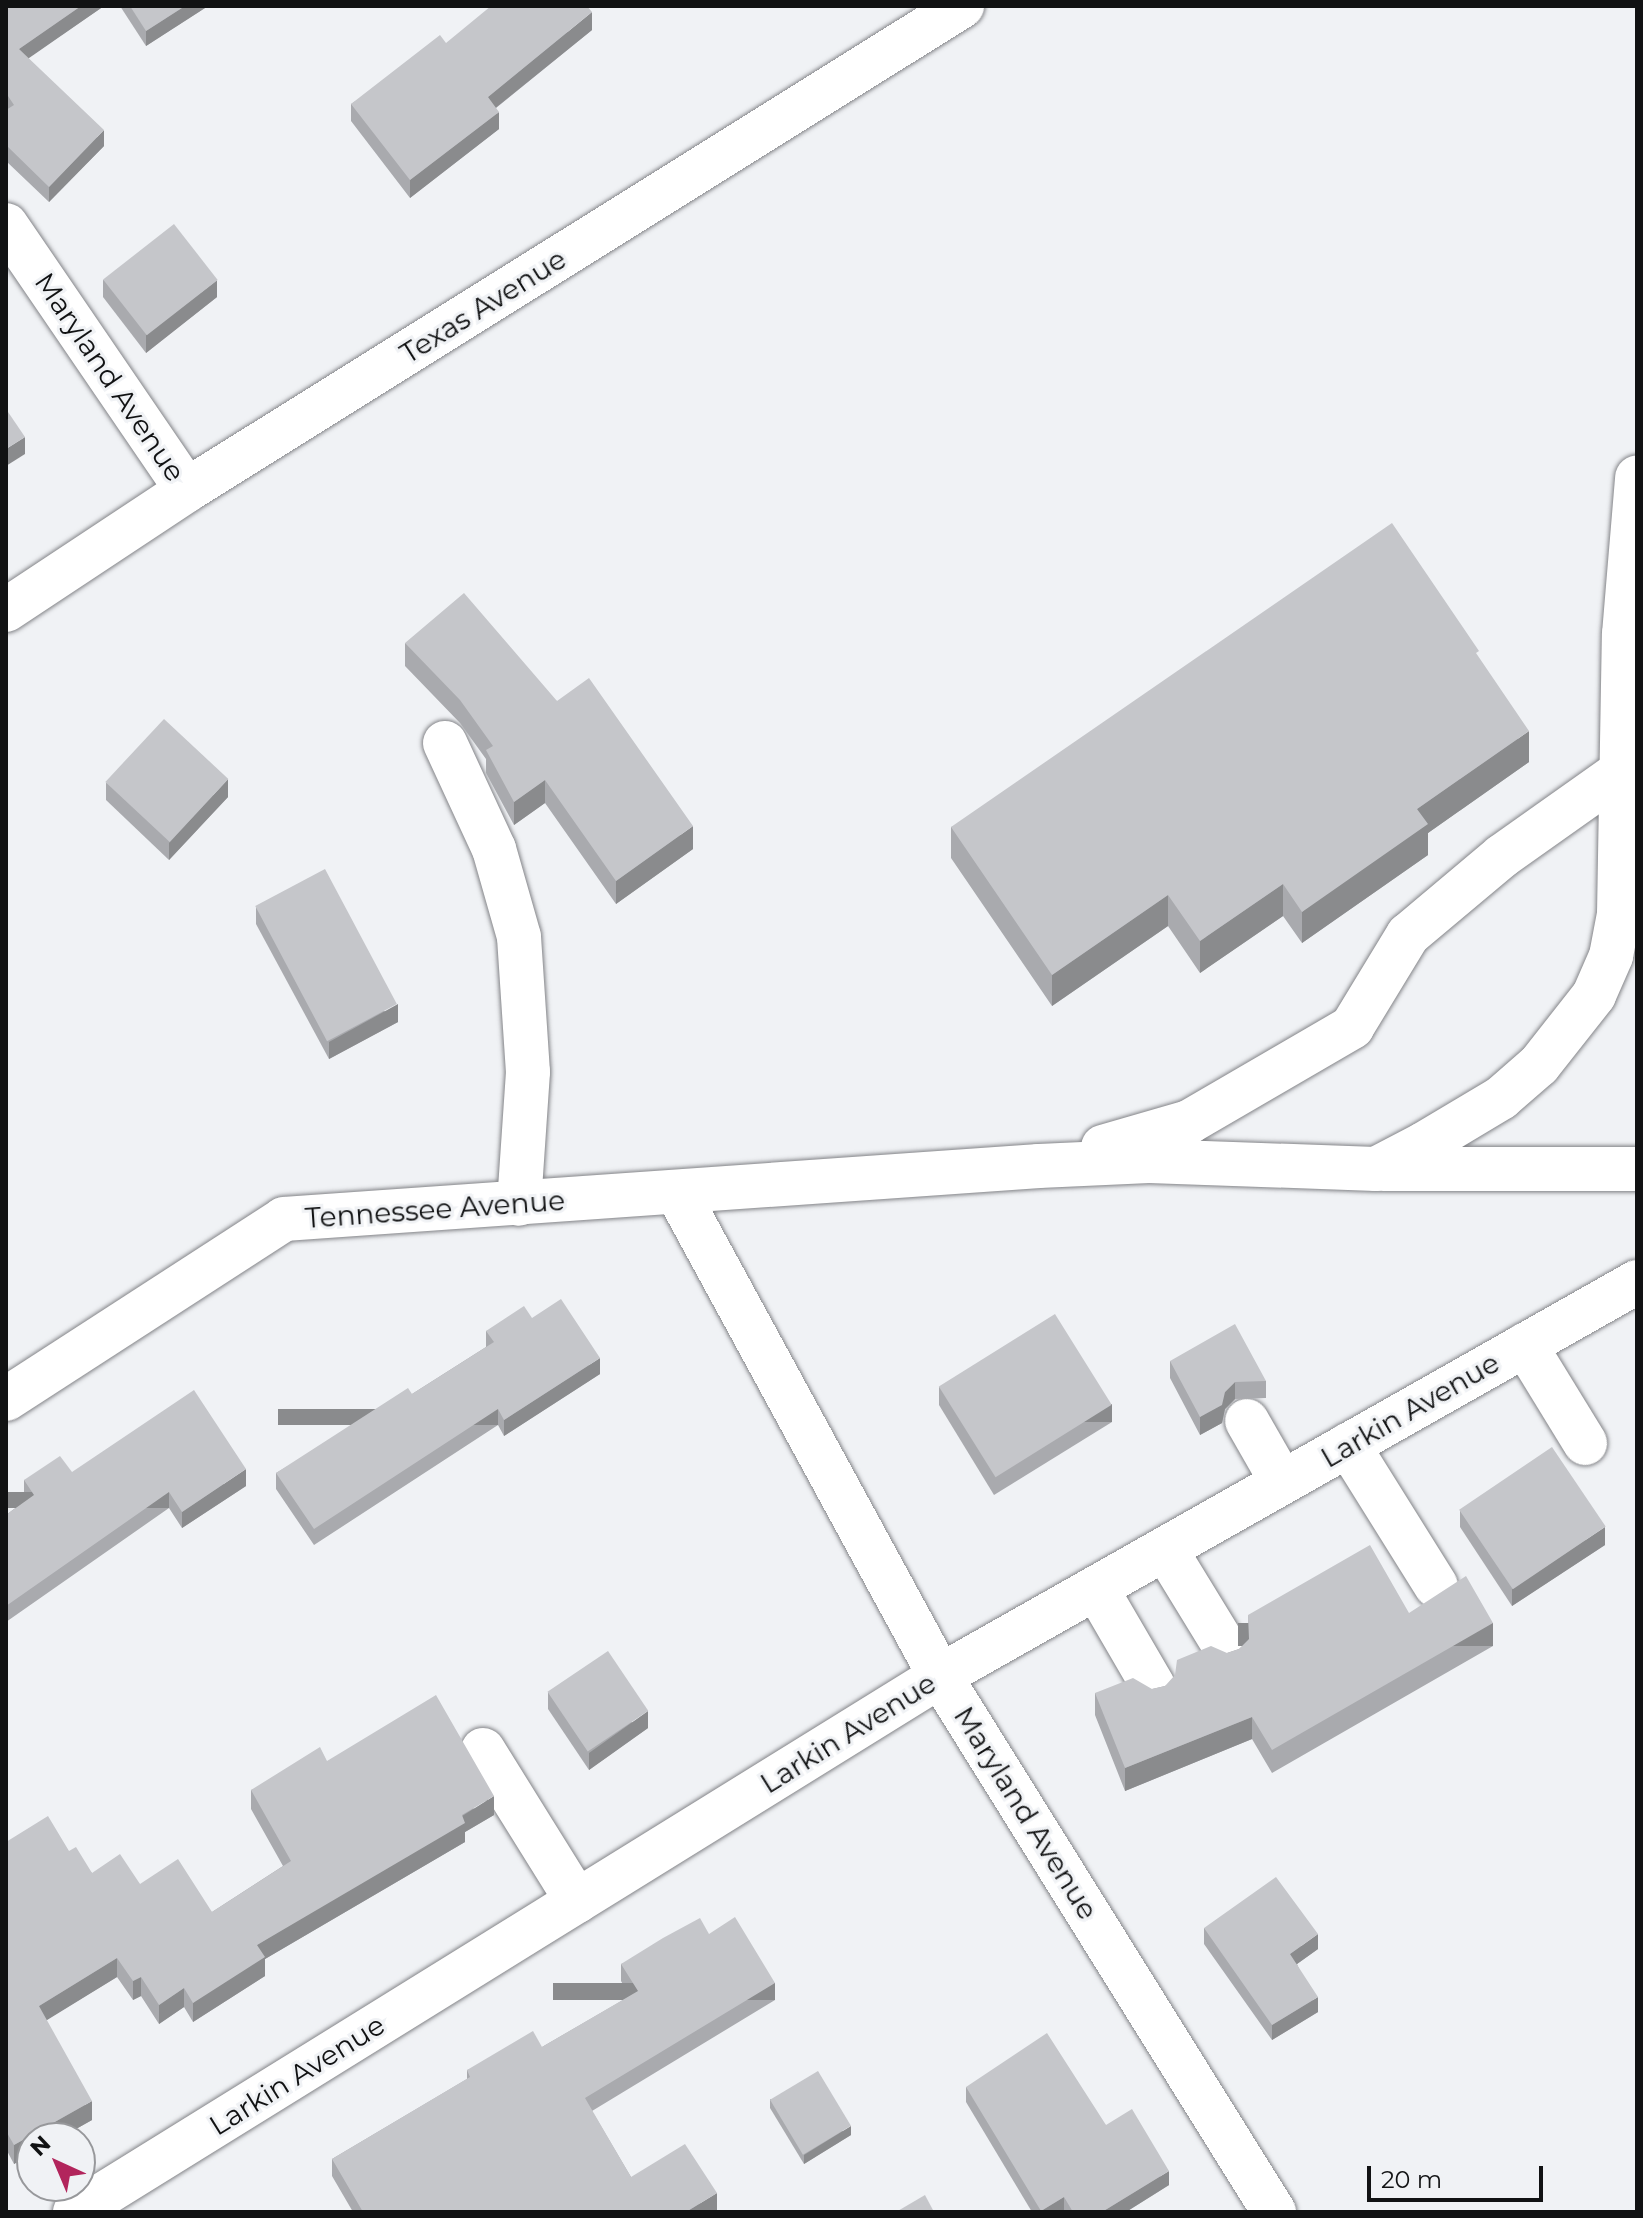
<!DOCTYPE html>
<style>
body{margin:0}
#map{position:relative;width:1643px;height:2218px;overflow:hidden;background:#f0f2f5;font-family:Montserrat,sans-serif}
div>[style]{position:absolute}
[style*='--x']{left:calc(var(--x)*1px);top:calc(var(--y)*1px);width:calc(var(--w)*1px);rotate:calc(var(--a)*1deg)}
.roads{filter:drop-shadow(0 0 2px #838488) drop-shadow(0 0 2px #838488)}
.minor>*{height:44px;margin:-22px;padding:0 22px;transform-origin:22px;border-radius:22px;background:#fff}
.wall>*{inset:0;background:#a9aaae}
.shaded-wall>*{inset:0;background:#8a8b8d;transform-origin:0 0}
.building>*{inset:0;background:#c5c6ca;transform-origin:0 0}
span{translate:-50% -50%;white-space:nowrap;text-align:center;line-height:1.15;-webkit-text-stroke:6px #f0f2f5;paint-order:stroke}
.street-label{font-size:28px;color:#111213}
.frame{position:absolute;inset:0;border:8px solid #111213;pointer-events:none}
.north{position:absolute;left:16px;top:2122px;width:80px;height:80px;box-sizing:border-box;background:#f0f2f5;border:2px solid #97989b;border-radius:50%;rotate:316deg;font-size:22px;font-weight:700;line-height:32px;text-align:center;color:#111213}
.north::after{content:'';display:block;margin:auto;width:28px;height:36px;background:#b2255c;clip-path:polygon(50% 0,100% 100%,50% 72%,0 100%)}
.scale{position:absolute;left:1367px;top:2166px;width:176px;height:36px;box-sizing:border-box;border:4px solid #111213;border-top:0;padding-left:10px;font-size:24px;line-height:28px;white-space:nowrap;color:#111213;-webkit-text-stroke:6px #f0f2f5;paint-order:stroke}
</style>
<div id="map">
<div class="roads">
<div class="minor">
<div style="--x:6;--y:225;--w:321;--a:55.7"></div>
<div style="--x:6;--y:610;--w:217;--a:-33.5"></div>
<div style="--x:187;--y:490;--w:914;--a:-31.99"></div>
<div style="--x:445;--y:743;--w:117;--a:65.2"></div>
<div style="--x:494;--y:849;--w:91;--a:74.1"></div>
<div style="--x:519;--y:937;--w:135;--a:86.2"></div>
<div style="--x:528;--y:1072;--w:132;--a:93.9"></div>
<div style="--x:1103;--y:1147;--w:90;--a:-16.2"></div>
<div style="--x:1189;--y:1122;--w:189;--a:-30.2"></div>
<div style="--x:1352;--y:1027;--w:108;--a:-58.7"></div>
<div style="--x:1408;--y:935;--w:123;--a:-40"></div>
<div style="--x:1502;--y:856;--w:142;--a:-35.3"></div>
<div style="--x:1383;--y:1169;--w:254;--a:0"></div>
<div style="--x:678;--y:1194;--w:549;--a:61.47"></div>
<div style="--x:940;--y:1676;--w:632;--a:58.07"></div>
<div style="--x:1525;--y:1345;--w:115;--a:58.5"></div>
<div style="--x:6;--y:1399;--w:331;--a:-32.9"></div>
<div style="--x:284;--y:1219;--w:757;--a:-4.02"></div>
<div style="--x:1039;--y:1166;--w:110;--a:-2.6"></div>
<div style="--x:1149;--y:1161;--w:227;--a:2"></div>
<div style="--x:1376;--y:1169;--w:54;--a:-27.5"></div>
<div style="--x:1424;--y:1144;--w:90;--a:-30.9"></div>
<div style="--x:1501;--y:1098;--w:50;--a:-41"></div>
<div style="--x:1539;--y:1065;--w:89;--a:-51.8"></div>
<div style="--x:1594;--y:995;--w:43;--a:-66.4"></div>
<div style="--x:1611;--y:956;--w:43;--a:-79.2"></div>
<div style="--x:1619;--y:914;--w:280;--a:-89"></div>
<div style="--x:1624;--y:634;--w:157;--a:-85.2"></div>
<div style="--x:1247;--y:1421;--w:70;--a:60.2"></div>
<div style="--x:1348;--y:1445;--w:166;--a:58"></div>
<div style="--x:1165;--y:1549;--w:119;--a:58.5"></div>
<div style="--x:1096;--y:1588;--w:113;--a:59.8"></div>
<div style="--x:483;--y:1750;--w:178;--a:58.1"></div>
<div style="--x:75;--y:2212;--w:1018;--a:-31.78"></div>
<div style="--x:940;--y:1676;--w:801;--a:-29.48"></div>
</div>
</div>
<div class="wall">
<div style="clip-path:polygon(6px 6px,104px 6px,28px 58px,104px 146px,49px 202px,6px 161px)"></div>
<div style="clip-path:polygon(120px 6px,205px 6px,205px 8px,146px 46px)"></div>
<div style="clip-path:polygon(592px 30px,496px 108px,499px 129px,410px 198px,351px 121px,351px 104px,446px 43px)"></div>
<div style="clip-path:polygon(103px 280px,217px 297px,146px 353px,103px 297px)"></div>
<div style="clip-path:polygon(405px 643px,557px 701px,693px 849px,616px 904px,545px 803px,514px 825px,486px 773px,486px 759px,460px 723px,405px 666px)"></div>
<div style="clip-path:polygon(1479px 659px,1529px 762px,1428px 833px,1428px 855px,1302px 943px,1283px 916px,1200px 973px,1168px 926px,1052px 1006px,951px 858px,951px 827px)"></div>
<div style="clip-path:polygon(106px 783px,228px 797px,169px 860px,106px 800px)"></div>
<div style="clip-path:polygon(256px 907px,398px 1022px,329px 1059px,256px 924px)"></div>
<div style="clip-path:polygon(532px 1318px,600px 1374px,504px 1436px,498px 1425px,314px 1545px,276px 1489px,276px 1473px,412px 1394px,486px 1347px,486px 1331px)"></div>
<div style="clip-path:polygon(1170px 1361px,1266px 1381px,1266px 1398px,1235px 1399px,1225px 1409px,1222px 1423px,1200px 1435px,1170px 1378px)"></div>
<div style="clip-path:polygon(939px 1387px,1112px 1422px,994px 1495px,939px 1405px)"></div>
<div style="clip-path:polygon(72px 1472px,246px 1486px,182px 1528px,169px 1508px,6px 1622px,6px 1515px,26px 1500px,24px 1497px,24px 1480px)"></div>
<div style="clip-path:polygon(1460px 1510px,1605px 1545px,1512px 1606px,1460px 1527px)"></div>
<div style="clip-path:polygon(1409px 1613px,1493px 1646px,1272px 1773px,1252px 1739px,1125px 1791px,1095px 1715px,1095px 1693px,1152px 1689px,1165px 1686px,1227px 1653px,1239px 1649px,1249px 1640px,1248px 1615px)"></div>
<div style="clip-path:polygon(548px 1692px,648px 1728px,589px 1770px,548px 1709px)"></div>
<div style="clip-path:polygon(327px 1761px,494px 1815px,465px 1832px,465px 1842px,265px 1959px,265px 1976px,193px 2022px,184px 2007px,159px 2024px,141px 1996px,133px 2000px,117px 1977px,46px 2020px,92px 2120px,60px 2138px,32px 2138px,32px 2154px,14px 2164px,6px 2149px,6px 1842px,69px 1851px,92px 1873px,140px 1884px,212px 1912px,283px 1866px,251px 1809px,251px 1790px)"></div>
<div style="clip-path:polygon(1204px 1928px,1318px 1949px,1297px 1964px,1318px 2012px,1272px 2040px,1204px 1944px)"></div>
<div style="clip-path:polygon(709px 1934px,775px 2000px,592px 2111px,631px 2177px,717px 2210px,714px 2212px,353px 2212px,332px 2176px,332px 2159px,467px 2079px,467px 2070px,542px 2047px,630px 1996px,621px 1981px,621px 1964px)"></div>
<div style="clip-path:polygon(966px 2087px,1106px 2125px,1169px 2185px,1126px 2212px,1032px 2212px,966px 2102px)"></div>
<div style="clip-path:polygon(770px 2099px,851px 2135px,804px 2164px,770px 2108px)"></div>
</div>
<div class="shaded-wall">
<div style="clip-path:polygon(81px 6px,104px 6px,19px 65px,19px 49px)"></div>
<div style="clip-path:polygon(185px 6px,205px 6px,205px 8px,146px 46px,146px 31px)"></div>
<div style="clip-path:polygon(592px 12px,592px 30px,488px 114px,488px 97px)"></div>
<div style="clip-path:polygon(499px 112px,499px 129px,410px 198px,410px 180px)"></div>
<div style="clip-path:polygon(104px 130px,104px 146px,49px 202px,49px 187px)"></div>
<div style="clip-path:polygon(217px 280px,217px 297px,146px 353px,146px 335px)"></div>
<div style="clip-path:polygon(25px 437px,25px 454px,6px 466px,6px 449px)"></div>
<div style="clip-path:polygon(1529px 731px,1529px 762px,1428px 833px,1428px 855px,1302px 943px,1302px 912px,1417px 809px)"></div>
<div style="clip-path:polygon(228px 779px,228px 797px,169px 860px,169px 843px)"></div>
<div style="clip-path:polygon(545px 780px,545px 803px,514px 825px,514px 802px)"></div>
<div style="clip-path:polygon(693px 826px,693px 849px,616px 904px,616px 881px)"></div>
<div style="clip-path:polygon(1283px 884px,1283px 916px,1200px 973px,1200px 941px)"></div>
<div style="clip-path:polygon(1168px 895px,1168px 926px,1052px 1006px,1052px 975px)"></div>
<div style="clip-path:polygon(398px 1004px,398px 1022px,329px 1059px,329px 1042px)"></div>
<div style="clip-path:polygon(600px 1358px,600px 1374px,504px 1436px,504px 1420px)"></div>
<div style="clip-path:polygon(1235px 1382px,1235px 1399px,1225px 1409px,1222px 1423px,1200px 1435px,1200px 1417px)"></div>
<div style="left:1112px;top:1404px;width:18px;height:139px;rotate:90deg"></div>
<div style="left:498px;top:1409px;width:16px;height:220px;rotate:90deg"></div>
<div style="clip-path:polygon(246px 1469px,246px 1486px,182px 1528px,182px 1512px)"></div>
<div style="left:169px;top:1492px;width:16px;height:199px;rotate:90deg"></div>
<div style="clip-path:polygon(1605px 1527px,1605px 1545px,1512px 1606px,1512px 1589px)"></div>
<div style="left:1493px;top:1623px;width:23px;height:255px;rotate:90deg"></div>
<div style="clip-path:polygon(648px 1711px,648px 1728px,589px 1770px,589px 1753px)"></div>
<div style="clip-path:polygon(1252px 1717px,1252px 1739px,1125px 1791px,1125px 1768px)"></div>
<div style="clip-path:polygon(494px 1796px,494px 1815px,465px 1832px,465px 1842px,265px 1959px,265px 1976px,193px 2022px,193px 2003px,257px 1945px)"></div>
<div style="clip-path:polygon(1318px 1934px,1318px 1949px,1290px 1969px,1290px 1954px)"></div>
<div style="clip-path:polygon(117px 1958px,117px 1977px,39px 2025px,39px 2006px)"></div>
<div style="clip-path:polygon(141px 1977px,141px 1996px,133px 2000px,133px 1981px)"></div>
<div style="left:775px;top:1983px;width:17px;height:222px;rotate:90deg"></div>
<div style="clip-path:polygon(184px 1988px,184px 2007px,159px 2024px,159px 2005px)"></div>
<div style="clip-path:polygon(1318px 1997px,1318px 2012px,1272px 2040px,1272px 2025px)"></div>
<div style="clip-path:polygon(92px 2101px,92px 2120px,60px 2138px,32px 2138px,32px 2154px,14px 2164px,14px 2145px)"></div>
<div style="clip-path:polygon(851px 2126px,851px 2135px,804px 2164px,804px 2155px)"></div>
<div style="clip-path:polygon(1169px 2171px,1169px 2185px,1126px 2212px,1102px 2212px)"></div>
<div style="clip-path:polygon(717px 2193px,717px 2210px,714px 2212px,686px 2212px)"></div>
<div style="clip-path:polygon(1064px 2197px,1064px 2212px,1041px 2212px,1041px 2211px)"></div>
</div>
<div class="building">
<div style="clip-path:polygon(6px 6px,81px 6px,19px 49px,104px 130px,49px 187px,6px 145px,6px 110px,14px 105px,6px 93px)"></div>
<div style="clip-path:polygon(130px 6px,185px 6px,146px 31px)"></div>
<div style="clip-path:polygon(491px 6px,587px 6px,592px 12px,488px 97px,499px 112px,410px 180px,351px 104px,440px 35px,446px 43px)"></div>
<div style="left:174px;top:224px;width:71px;height:90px;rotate:52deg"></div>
<div style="clip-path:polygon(6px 409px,25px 437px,6px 449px)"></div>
<div style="clip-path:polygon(1392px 523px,1479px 651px,1476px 653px,1529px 731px,1417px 809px,1428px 824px,1302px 912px,1283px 884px,1200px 941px,1168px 895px,1052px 975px,951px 827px)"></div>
<div style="clip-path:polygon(464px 593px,557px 701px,589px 678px,693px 826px,616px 881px,545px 780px,514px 802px,486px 750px,493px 746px,460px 700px,405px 643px)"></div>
<div style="left:164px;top:719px;width:88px;height:86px;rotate:43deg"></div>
<div style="left:325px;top:869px;width:153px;height:79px;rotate:62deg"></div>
<div style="clip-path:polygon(561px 1299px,600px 1358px,504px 1420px,498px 1409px,314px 1529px,276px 1473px,408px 1388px,412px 1394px,494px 1342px,486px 1331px,524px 1306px,532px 1318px)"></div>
<div style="left:1055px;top:1314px;width:107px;height:137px;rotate:58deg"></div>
<div style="clip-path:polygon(1235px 1324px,1266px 1381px,1235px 1382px,1225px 1392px,1222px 1405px,1200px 1417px,1170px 1361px)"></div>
<div style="clip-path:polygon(194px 1390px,246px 1469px,182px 1512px,169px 1492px,6px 1606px,6px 1515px,34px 1495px,24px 1480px,60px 1456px,72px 1472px)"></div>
<div style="left:1552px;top:1447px;width:96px;height:112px;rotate:56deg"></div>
<div style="clip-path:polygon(1370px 1545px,1409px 1613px,1466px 1576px,1493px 1623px,1272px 1750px,1252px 1717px,1125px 1768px,1095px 1693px,1133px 1678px,1152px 1689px,1165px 1686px,1175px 1675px,1177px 1660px,1211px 1646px,1227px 1653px,1239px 1649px,1249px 1639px,1248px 1615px)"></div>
<div style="left:608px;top:1651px;width:72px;height:73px;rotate:56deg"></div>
<div style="clip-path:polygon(436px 1695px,494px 1796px,462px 1815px,465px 1823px,257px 1945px,265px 1957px,193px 2003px,184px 1988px,159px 2005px,141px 1977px,133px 1981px,117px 1958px,39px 2006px,92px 2101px,14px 2145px,6px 2131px,6px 1842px,48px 1816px,69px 1851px,76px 1847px,92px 1873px,120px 1854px,140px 1884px,178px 1859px,212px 1912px,291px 1861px,251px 1790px,320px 1747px,327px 1761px)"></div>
<div style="clip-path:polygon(1276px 1877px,1318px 1934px,1290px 1954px,1318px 1997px,1272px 2025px,1204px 1928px)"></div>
<div style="clip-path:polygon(735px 1917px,775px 1983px,585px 2098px,631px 2177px,685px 2144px,717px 2193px,686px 2212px,363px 2212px,332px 2159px,470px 2077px,467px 2070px,533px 2031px,542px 2047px,638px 1991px,621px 1964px,663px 1938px,700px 1918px,709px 1934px)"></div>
<div style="clip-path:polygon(1047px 2033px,1106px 2125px,1132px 2109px,1169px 2171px,1102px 2212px,1073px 2212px,1064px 2197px,1041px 2211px,966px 2087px)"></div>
<div style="left:818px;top:2071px;width:64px;height:56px;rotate:59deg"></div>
<div style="clip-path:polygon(925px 2195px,934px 2212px,896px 2212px)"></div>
</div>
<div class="street-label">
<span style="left:483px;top:306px;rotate:-32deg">Texas Avenue</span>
<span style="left:110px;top:377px;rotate:56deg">Maryland Avenue</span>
<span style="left:435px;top:1209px;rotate:-4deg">Tennessee Avenue</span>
<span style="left:1410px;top:1410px;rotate:-30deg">Larkin Avenue</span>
<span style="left:848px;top:1733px;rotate:-32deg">Larkin Avenue</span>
<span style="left:1026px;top:1813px;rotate:58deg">Maryland Avenue</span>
<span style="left:297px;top:2075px;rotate:-32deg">Larkin Avenue</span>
</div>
<div class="frame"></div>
<div class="north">N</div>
<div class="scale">20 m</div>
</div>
